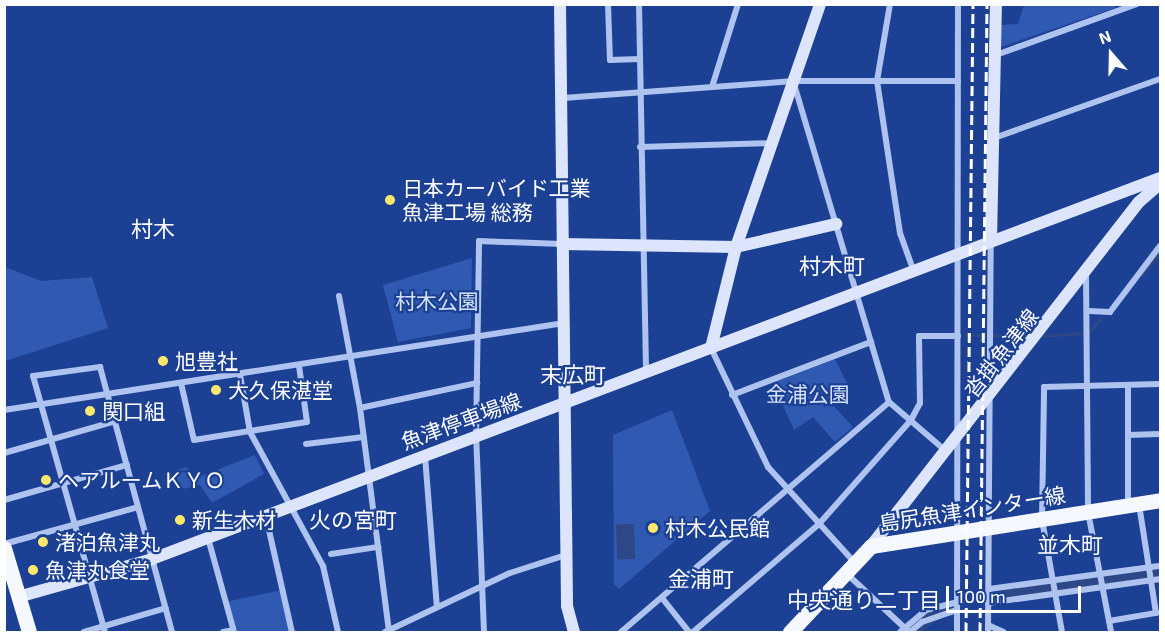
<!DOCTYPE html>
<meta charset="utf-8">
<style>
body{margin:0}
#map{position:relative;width:1165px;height:637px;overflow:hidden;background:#1c4094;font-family:"Exo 2","Noto Sans JP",sans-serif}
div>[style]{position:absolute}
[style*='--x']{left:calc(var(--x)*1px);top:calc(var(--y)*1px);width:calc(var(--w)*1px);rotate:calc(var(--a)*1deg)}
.green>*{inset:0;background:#3059b2}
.water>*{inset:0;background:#2e4887;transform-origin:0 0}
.stream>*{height:3px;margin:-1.5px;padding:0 1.5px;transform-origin:1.5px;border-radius:1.5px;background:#2e4887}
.river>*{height:16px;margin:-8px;padding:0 8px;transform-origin:8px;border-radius:8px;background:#2e4887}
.street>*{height:6px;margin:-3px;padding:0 3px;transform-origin:3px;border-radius:3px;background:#aec3ef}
.secondary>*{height:12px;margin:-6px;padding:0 6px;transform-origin:6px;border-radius:6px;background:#dce5fb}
.primary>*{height:15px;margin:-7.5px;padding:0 7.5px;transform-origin:7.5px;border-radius:7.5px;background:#f6f8ff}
.rail>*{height:3px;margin-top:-1.5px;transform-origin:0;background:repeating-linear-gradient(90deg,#fff 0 10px,transparent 0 14.5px)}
.dots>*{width:16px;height:16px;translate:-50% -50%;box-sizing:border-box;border:3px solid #1c4094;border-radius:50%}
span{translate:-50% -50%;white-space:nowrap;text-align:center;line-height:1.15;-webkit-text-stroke:4.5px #1c4094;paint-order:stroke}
.poi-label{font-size:21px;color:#fff}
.left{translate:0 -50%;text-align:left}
.park-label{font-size:21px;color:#d5e1fb}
.street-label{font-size:21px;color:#fff}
.neighbourhood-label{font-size:22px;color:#fff}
.frame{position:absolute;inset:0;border:6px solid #fff;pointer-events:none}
.north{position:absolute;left:1081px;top:24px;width:60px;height:60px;-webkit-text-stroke:4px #1c4094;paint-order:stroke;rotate:340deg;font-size:16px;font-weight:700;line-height:24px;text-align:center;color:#fff}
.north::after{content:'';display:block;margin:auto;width:21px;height:27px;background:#fff;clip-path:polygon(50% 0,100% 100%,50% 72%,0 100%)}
.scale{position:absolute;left:946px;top:586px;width:135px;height:27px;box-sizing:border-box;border:3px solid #fff;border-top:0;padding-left:8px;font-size:18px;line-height:21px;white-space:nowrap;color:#fff;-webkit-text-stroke:4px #1c4094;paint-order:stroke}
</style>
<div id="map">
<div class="green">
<div style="clip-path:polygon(1024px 5px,1114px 5px,1115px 8px,1001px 47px,1001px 25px,1018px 24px)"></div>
<div style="clip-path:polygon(472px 258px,471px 328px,398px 342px,383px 285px)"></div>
<div style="clip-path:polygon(5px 267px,41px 281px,92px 277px,108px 328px,5px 361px)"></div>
<div style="clip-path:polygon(835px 359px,848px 386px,830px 402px,853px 427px,835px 442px,813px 417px,794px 430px,773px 383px)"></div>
<div style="clip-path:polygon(672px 410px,710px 511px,619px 589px,614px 584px,613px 435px)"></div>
<div style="clip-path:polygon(255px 455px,264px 474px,212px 503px,200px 485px,183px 489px,173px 472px,186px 467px,196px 478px)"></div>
<div style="clip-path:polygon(282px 590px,291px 632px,233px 632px,225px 602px)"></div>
</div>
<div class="water">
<div style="left:634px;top:524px;width:35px;height:18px;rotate:88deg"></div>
</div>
<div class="stream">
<div style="--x:1141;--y:275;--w:28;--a:-48"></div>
<div style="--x:966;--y:335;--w:64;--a:0.9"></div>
<div style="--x:1040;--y:336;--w:48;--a:-3.6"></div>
<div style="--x:1088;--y:333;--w:20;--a:-49"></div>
</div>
<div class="river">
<div style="--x:1010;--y:594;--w:151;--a:-7.6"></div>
<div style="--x:906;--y:632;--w:37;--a:-34"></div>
</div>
<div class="street">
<div style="--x:608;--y:4;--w:56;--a:88"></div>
<div style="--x:610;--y:60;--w:30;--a:-2"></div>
<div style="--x:639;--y:4;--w:368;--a:88.9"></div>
<div style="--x:890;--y:4;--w:78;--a:99.6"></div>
<div style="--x:877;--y:81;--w:154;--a:81.4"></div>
<div style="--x:900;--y:233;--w:41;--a:70.3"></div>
<div style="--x:996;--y:55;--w:150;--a:-19.9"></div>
<div style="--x:794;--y:84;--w:332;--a:73.4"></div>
<div style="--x:889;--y:402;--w:75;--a:40.7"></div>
<div style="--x:712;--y:87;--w:87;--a:-72.6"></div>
<div style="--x:563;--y:98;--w:231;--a:-4.2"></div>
<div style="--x:793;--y:81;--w:165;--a:0"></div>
<div style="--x:994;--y:138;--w:176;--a:-19.6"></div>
<div style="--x:640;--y:147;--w:131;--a:-1.7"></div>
<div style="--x:1086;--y:274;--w:238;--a:89.5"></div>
<div style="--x:1088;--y:512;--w:122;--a:79.1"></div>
<div style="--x:339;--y:296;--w:114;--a:79.4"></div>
<div style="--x:360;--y:408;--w:120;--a:-12.1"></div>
<div style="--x:1089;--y:311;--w:21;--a:3"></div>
<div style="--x:1110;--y:312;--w:83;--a:-52.9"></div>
<div style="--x:711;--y:348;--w:132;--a:64.4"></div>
<div style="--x:768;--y:467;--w:128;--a:47.8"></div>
<div style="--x:240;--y:375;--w:58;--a:80"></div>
<div style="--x:250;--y:432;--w:153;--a:61.4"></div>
<div style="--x:323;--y:566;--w:68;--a:77.2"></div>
<div style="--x:181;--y:383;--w:58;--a:77.2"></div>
<div style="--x:194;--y:440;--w:114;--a:-9.1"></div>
<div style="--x:307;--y:422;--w:57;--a:-98.1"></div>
<div style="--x:732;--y:395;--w:149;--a:-20.9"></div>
<div style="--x:360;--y:408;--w:226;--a:82.6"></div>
<div style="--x:4;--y:410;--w:567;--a:-8.83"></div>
<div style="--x:1128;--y:435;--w:32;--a:-2"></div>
<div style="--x:306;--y:444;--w:58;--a:-6.9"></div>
<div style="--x:4;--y:453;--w:116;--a:-15.9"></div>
<div style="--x:425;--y:456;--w:151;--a:85.5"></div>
<div style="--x:4;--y:500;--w:128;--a:-15.9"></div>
<div style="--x:1128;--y:504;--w:119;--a:-90"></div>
<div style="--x:266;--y:517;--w:118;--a:77.3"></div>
<div style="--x:208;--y:538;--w:98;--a:74.5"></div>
<div style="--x:4;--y:544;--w:139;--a:-15.4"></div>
<div style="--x:331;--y:554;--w:48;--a:-8.5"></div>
<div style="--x:846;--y:573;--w:86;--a:43.1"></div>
<div style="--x:989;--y:589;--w:173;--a:-7.7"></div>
<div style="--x:662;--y:598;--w:43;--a:51.5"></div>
<div style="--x:988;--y:603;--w:174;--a:-7.9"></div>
<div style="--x:1109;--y:621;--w:48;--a:-9.7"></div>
<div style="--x:1156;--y:613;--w:110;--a:-98.9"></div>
<div style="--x:988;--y:625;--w:17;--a:24"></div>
<div style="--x:84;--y:632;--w:85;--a:-16.3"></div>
<div style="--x:105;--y:632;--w:266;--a:-105.7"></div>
<div style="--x:33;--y:376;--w:68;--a:-7.7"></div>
<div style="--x:100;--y:367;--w:275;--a:74.8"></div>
<div style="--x:223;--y:632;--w:10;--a:-11"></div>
<div style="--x:385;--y:632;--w:138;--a:-25.3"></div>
<div style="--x:510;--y:573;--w:59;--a:-17.8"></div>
<div style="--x:484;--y:632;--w:195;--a:-92.3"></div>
<div style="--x:476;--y:437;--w:196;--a:-89.1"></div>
<div style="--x:479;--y:241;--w:83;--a:2.1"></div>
<div style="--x:621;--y:632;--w:353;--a:-40.6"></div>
<div style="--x:693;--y:632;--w:166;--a:-40.6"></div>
<div style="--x:819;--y:524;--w:139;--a:-48.5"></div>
<div style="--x:911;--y:420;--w:19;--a:-62"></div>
<div style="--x:920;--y:403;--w:67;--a:-90.9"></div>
<div style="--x:919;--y:336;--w:39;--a:0"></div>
<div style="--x:900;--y:632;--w:34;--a:-40"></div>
<div style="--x:926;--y:610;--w:32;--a:-14"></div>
<div style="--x:910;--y:632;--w:16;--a:-40"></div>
<div style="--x:922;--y:622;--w:37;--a:-19"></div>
<div style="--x:957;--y:632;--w:628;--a:-89.91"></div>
<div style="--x:988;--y:632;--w:391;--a:-89.6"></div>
<div style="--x:1062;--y:632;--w:114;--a:-100.1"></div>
<div style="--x:1042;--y:520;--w:133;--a:-89.1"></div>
<div style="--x:1044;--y:387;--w:116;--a:-1.5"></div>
</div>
<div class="secondary">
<div style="--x:560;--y:4;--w:602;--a:89.33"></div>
<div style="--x:567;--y:606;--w:27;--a:75"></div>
<div style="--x:991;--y:241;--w:237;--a:-88.8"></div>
<div style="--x:562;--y:244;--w:174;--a:1"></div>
<div style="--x:736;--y:247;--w:103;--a:-13"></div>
<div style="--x:711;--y:348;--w:104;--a:-76.1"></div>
<div style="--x:736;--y:247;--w:257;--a:-70.9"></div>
<div style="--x:871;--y:546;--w:436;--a:-52.1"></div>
<div style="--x:1139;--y:202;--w:28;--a:-41"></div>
<div style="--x:18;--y:597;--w:139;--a:-15.8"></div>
<div style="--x:152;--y:559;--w:1078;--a:-20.71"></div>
</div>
<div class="primary">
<div style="--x:4;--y:548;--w:88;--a:73.4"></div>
<div style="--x:790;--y:632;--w:118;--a:-46.7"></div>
<div style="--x:871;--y:546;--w:293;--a:-9"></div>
</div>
<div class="rail">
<div style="--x:966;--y:632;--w:628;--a:-89.36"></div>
<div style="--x:980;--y:632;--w:628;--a:-89.36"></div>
</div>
<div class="dots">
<div style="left:390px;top:200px;background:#ffe86c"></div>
<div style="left:163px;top:361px;background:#ffe86c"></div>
<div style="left:216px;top:390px;background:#ffe86c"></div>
<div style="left:90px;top:411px;background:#ffe86c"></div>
<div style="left:46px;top:480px;background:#ffe86c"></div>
<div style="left:180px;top:520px;background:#ffe86c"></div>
<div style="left:653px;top:528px;background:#ffe86c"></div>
<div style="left:43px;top:542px;background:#ffe86c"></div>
<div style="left:33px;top:570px;background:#ffe86c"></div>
</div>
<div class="poi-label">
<span class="left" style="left:402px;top:200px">日本カーバイド工業<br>魚津工場 総務</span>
<span class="left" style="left:175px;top:361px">旭豊社</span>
<span class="left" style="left:228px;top:390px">大久保湛堂</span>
<span class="left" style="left:102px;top:411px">関口組</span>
<span class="left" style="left:58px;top:480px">ヘアルームＫＹＯ</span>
<span class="left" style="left:192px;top:520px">新生木材</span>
<span class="left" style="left:665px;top:528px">村木公民館</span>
<span class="left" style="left:55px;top:542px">渚泊魚津丸</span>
<span class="left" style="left:45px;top:570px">魚津丸食堂</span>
</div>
<div class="park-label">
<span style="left:437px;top:301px">村木公園</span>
<span style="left:808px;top:394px">金浦公園</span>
</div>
<div class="street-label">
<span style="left:1001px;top:353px;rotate:-52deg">沓掛魚津線</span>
<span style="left:461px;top:421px;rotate:-20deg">魚津停車場線</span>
<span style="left:972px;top:509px;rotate:-9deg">島尻魚津インター線</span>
</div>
<div class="neighbourhood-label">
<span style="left:153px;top:229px">村木</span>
<span style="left:832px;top:266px">村木町</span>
<span style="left:573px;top:375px">末広町</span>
<span style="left:353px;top:520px">火の宮町</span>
<span style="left:1070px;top:545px">並木町</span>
<span style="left:701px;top:579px">金浦町</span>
<span style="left:864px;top:600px">中央通り二丁目</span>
</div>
<div class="frame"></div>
<div class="north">N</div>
<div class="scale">100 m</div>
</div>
